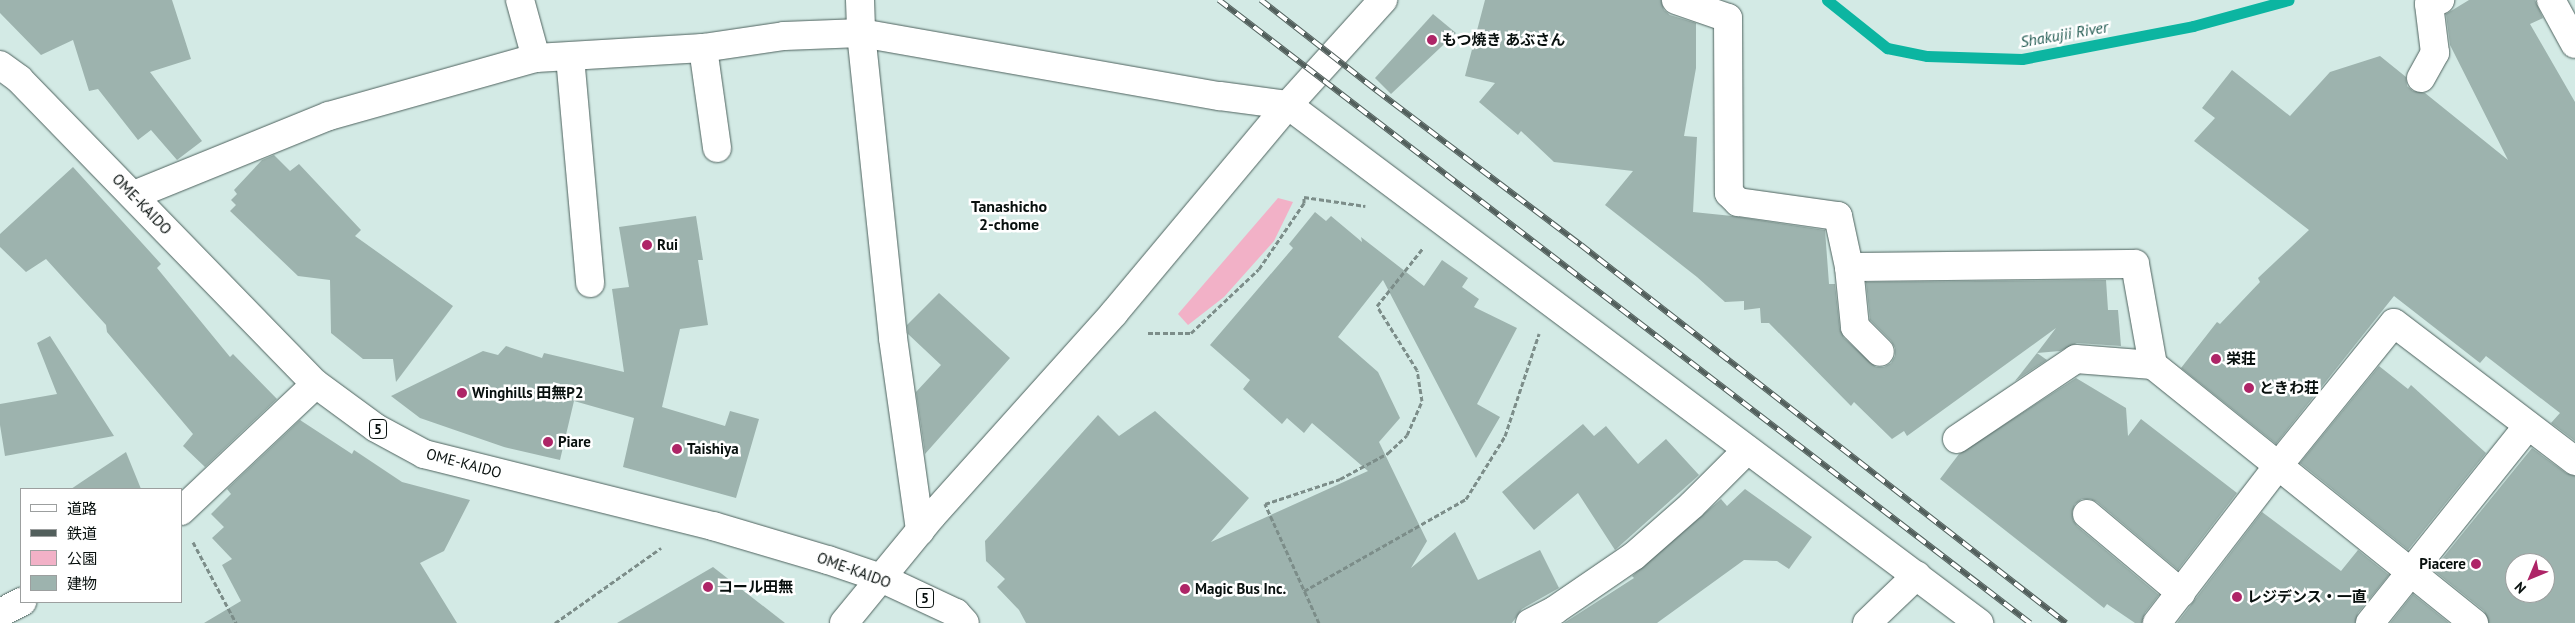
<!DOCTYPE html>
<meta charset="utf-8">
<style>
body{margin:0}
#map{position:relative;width:2575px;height:623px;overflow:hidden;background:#d3eae5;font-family:"PT Sans","Noto Sans JP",sans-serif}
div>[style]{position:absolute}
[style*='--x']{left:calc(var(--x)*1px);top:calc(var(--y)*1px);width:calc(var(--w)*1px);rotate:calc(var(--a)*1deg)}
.green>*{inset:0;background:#f2b1c7}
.stream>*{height:11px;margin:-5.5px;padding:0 5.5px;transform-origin:5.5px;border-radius:5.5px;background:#0cb5a1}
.building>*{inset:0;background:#9db3ae}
.path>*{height:3px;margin-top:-1.5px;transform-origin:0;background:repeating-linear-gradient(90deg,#7c8d89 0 5px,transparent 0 7.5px)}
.roads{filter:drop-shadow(0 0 1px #4e625e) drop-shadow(0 0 1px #4e625e)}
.minor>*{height:28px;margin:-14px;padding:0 14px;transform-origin:14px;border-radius:14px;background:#fff}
.major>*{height:28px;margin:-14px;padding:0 14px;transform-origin:14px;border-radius:14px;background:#fff}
.rail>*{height:5.5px;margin-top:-2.75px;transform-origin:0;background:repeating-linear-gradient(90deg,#fff 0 11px,#525f5c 0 22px);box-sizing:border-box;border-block:1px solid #525f5c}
.dots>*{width:14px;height:14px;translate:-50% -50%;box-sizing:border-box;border:2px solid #fff;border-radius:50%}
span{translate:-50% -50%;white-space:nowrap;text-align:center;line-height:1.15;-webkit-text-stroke:5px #fff;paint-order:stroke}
.shield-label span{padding:1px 4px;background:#fff;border:1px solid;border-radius:4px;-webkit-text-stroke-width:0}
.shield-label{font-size:14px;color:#08100e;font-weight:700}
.poi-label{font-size:15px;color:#08100e;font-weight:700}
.left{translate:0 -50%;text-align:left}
.right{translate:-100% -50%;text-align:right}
.street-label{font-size:15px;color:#08100e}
.water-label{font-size:16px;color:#205950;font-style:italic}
.neighbourhood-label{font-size:16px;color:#08100e;font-weight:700}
.legend{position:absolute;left:20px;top:488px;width:162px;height:115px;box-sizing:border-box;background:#fff;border:1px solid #9c9f9f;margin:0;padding:6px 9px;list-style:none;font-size:15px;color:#08100e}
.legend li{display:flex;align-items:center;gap:10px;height:25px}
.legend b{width:25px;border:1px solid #9c9f9f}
.north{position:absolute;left:2505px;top:553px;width:50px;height:50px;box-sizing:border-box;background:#fff;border:1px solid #9c9f9f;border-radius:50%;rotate:225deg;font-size:14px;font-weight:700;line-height:20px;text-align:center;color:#08100e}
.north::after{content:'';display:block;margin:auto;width:18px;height:22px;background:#ae2567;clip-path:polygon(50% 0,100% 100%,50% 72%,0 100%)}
</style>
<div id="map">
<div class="green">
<div style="clip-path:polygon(1278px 198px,1293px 202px,1274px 241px,1224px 297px,1188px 325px,1178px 314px)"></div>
</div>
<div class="stream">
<div style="--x:1827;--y:0;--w:77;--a:38.7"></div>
<div style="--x:1887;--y:48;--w:41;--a:11.3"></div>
<div style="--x:1927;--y:56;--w:95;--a:1.8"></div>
<div style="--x:2022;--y:59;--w:174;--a:-10.9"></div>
<div style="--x:2193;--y:26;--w:99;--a:-15.2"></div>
</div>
<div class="building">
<div style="clip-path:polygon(0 0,172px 0,191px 59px,150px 72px,202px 141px,177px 160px,151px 130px,138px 140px,98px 89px,89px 91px,73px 40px,41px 55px,0 13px)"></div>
<div style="clip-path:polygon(1485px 0,1661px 0,1664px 10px,1670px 15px,1696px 23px,1696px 68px,1684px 136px,1697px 137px,1693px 212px,1732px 216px,1825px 230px,1829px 284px,1835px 284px,1840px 329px,1844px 338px,1876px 367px,1884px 367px,1891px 363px,1895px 356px,1895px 348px,1891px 341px,1870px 320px,1866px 282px,2106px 280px,2108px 310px,2118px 310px,2121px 346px,2077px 343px,2060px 351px,2037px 353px,2056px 328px,1907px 436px,1904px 431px,1892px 439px,1854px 402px,1851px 406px,1769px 323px,1761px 323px,1760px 308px,1744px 310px,1744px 301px,1725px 302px,1697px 277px,1605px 205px,1633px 171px,1554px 162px,1521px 131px,1518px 135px,1479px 102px,1495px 83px,1465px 76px)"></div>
<div style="clip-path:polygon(2469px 0,2535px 0,2543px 18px,2530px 24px,2575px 102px,2575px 441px,2551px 423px,2560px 413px,2486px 356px,2480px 363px,2394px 296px,2276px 444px,2181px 368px,2217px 322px,2220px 324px,2260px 282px,2258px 278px,2309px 230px,2194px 141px,2215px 118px,2202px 108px,2232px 70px,2290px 116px,2330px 72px,2380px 56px,2406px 77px,2407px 86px,2413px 91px,2425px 93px,2508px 160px,2450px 45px,2446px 14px)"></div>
<div style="clip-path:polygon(1433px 14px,1456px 33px,1391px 94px,1375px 78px)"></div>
<div style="clip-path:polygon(274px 155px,290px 171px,299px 164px,361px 230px,355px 236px,453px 306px,396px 382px,393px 359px,363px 359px,331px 333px,330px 280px,298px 276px,230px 211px,236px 205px,231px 200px,237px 194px,234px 190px,262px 160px)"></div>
<div style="clip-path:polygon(73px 167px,161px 264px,157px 268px,230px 357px,233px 354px,277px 399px,205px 467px,183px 446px,193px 434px,107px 332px,106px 325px,46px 259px,26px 272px,0 247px,0 234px)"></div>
<div style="clip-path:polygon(1315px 212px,1326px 221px,1331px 216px,1362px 242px,1361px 237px,1424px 286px,1442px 260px,1468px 278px,1462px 287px,1479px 299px,1474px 307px,1517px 328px,1477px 404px,1500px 417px,1476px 458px,1383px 280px,1338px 337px,1378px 372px,1400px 418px,1379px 442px,1427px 541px,1411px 568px,1455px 532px,1478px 580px,1540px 550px,1559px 588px,1522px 609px,1512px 623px,1026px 623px,1019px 610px,997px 587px,1005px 579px,986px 561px,985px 541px,1098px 415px,1119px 436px,1155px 411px,1249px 498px,1211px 542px,1368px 471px,1312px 423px,1304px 433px,1287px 418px,1282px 424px,1243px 389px,1250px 380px,1210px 345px,1293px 248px,1289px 244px)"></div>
<div style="clip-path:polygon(696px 216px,703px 260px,698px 260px,708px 325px,680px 329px,662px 407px,725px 426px,730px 411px,759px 419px,736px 498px,623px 467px,634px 418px,574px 401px,560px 460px,504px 447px,420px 418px,391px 396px,483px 351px,498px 355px,506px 346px,542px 358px,544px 353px,624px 372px,612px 289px,629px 287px,619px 227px)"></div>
<div style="clip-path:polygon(939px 293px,1010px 358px,925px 454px,916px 392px,941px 365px,908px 334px,907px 325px)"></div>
<div style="clip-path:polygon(50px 336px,114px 436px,5px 456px,0 425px,0 404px,57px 394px,37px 343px)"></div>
<div style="clip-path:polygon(2037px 353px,2047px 360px,2015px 381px)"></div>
<div style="clip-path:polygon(2379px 366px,2408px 389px,2411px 385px,2486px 453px,2408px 550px,2300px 463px)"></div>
<div style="clip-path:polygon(2076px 378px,2126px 408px,2128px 436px,2141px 419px,2237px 493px,2178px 570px,2097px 502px,2090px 499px,2082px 499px,2075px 504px,2072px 512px,2073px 520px,2077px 526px,2159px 595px,2145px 613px,2142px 623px,2135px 623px,2107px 604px,2104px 608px,1940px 479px,1959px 454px)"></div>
<div style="clip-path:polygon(300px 420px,352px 454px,354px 450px,402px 482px,470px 500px,444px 551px,420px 563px,457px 623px,204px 623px,241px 601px,222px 565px,232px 559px,212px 538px,224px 527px,211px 514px,231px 494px,227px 489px)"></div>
<div style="clip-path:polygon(1583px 424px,1594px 436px,1606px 426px,1638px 464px,1666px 439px,1699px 475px,1615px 550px,1578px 493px,1534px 530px,1502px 492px)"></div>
<div style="clip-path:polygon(evenodd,2532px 448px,2566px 473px,2575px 476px,2575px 623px,2489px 623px,2484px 611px,2433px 570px,2532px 448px,2515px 563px,2545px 563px,2545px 593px,2515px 593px,2515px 563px)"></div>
<div style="clip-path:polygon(126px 452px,141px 489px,71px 489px)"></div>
<div style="clip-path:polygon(1745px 489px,1812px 537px,1789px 569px,1777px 561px,1744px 560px,1657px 623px,1564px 623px,1634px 578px,1632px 576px,1721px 499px,1727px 506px)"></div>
<div style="clip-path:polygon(2262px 512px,2341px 571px,2358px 550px,2389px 575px,2358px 613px,2355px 623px,2177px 623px)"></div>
<div style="clip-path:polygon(713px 567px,785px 623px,617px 623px)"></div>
<div style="clip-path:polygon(2413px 594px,2449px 623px,2390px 623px)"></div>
</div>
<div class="path">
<div style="--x:1148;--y:333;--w:43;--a:0"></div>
<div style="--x:1191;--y:333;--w:93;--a:-43.3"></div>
<div style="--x:1259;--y:269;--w:80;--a:-55.7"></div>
<div style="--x:1304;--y:203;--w:6;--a:-90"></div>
<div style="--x:1304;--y:197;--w:62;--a:8.4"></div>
<div style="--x:193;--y:542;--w:92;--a:62"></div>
<div style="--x:1304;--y:591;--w:186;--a:-29.6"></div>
<div style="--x:1466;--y:499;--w:74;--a:-58.2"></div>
<div style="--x:1505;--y:436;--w:108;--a:-71.6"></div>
<div style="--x:555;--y:623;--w:130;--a:-35.3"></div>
<div style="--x:1319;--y:623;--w:131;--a:-114.4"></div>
<div style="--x:1265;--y:504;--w:79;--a:-18.4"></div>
<div style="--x:1340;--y:479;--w:55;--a:-28.4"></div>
<div style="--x:1388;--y:453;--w:26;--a:-43"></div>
<div style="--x:1407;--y:435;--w:37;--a:-66"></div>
<div style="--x:1422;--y:401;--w:31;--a:-99"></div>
<div style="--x:1417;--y:370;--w:75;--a:-122"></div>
<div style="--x:1377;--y:306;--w:74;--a:-51.6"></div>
</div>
<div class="roads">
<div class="minor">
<div style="--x:520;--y:0;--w:60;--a:74.6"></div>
<div style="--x:860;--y:0;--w:33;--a:88"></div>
<div style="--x:861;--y:33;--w:307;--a:84"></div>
<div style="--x:893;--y:338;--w:195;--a:82"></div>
<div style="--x:1676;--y:0;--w:55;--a:19.1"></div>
<div style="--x:1728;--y:18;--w:175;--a:89.7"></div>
<div style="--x:1729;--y:193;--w:13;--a:45"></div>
<div style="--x:1738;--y:202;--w:101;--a:8"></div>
<div style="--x:1838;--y:216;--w:52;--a:77.8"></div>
<div style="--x:1849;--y:267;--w:60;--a:84.3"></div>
<div style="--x:1855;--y:327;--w:35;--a:45"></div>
<div style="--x:2551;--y:0;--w:50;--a:61.4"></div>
<div style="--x:703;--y:48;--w:101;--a:82"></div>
<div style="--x:570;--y:57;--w:227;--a:84.9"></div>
<div style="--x:2421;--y:78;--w:29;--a:-61"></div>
<div style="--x:2435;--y:53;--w:49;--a:-97"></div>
<div style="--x:2429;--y:4;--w:12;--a:-20"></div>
<div style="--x:134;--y:195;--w:210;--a:-22.1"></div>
<div style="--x:329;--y:116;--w:215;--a:-15.7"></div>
<div style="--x:536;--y:58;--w:167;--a:-3.4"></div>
<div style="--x:703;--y:48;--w:82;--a:-8.4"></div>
<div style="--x:784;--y:36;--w:77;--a:-2.2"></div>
<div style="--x:861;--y:33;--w:364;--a:10"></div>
<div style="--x:1220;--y:96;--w:69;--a:7.5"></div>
<div style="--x:1288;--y:105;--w:864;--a:36.86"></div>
<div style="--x:1849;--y:267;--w:286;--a:-0.6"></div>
<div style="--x:2135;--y:264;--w:103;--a:79.9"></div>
<div style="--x:2153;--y:365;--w:412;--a:38.8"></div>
<div style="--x:1957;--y:439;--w:143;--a:-33.9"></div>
<div style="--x:2076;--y:359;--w:77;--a:4.5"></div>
<div style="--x:181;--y:511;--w:185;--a:-43.3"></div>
<div style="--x:2087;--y:514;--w:123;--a:40"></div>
<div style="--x:881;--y:578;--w:80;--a:-50.6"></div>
<div style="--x:932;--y:516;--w:273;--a:-48.1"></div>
<div style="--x:1114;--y:313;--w:271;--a:-50.1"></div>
<div style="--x:1288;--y:105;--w:142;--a:-47.9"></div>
<div style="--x:0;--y:613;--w:25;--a:-27"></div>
<div style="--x:1530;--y:623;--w:28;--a:-27"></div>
<div style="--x:1555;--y:610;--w:96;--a:-34.4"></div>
<div style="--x:1634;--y:556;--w:77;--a:-41.3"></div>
<div style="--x:1692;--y:505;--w:78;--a:-45"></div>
<div style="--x:1867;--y:623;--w:69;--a:-43.8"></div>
<div style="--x:2157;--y:623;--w:198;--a:-52.4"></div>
<div style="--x:2278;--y:466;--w:184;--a:-51"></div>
<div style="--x:2394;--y:323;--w:228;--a:37.3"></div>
<div style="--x:2370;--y:623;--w:253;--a:-51.3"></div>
</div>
<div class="major">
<div style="--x:0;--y:65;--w:24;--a:36"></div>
<div style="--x:19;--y:79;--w:426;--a:45.8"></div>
<div style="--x:316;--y:384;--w:74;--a:36.3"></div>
<div style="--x:376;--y:428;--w:55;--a:28.4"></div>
<div style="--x:424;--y:454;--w:298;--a:14"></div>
<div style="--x:713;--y:526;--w:120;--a:16.5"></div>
<div style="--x:828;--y:560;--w:56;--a:18.8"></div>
<div style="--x:881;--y:578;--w:83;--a:25"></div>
<div style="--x:956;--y:613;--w:13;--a:48"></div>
<div style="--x:844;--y:623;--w:58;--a:-50.6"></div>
</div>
</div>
<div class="rail">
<div style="--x:1219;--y:0;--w:1023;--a:37.53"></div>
<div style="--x:1261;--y:0;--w:146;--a:38"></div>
<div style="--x:1376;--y:90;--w:257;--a:37.1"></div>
<div style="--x:1581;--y:245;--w:615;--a:37.93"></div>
</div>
<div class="dots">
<div style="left:1432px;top:40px;background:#ae2567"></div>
<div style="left:647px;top:245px;background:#ae2567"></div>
<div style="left:2216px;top:359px;background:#ae2567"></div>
<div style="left:2249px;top:388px;background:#ae2567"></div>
<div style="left:462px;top:393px;background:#ae2567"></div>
<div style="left:548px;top:442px;background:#ae2567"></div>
<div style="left:677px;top:449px;background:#ae2567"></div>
<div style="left:2476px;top:564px;background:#ae2567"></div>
<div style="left:708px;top:587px;background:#ae2567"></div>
<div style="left:1185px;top:589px;background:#ae2567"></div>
<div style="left:2237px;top:597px;background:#ae2567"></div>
</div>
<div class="shield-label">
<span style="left:378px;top:429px">5</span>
<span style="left:925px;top:598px">5</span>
</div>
<div class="poi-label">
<span class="left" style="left:1442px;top:40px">もつ焼き あぶさん</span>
<span class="left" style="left:657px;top:245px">Rui</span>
<span class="left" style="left:2226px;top:359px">栄荘</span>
<span class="left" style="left:2259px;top:388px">ときわ荘</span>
<span class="left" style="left:472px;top:393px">Winghills 田無P2</span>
<span class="left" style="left:558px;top:442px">Piare</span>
<span class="left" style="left:687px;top:449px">Taishiya</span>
<span class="right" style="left:2466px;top:564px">Piacere</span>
<span class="left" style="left:718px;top:587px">コール田無</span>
<span class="left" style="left:1195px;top:589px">Magic Bus Inc.</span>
<span class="left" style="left:2247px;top:597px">レジデンス・一直</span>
</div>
<div class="street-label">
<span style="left:142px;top:204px;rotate:46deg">OME-KAIDO</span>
<span style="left:464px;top:463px;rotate:15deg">OME-KAIDO</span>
<span style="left:854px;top:570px;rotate:20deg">OME-KAIDO</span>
</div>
<div class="water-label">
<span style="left:2064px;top:34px;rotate:-10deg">Shakujii River</span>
</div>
<div class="neighbourhood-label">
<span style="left:1009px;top:215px">Tanashicho<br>2-chome</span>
</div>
<ul class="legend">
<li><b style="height:6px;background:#fff"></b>道路</li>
<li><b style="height:6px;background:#525f5c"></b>鉄道</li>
<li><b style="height:14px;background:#f2b1c7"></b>公園</li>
<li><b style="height:14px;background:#9db3ae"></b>建物</li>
</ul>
<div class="north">N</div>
</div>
